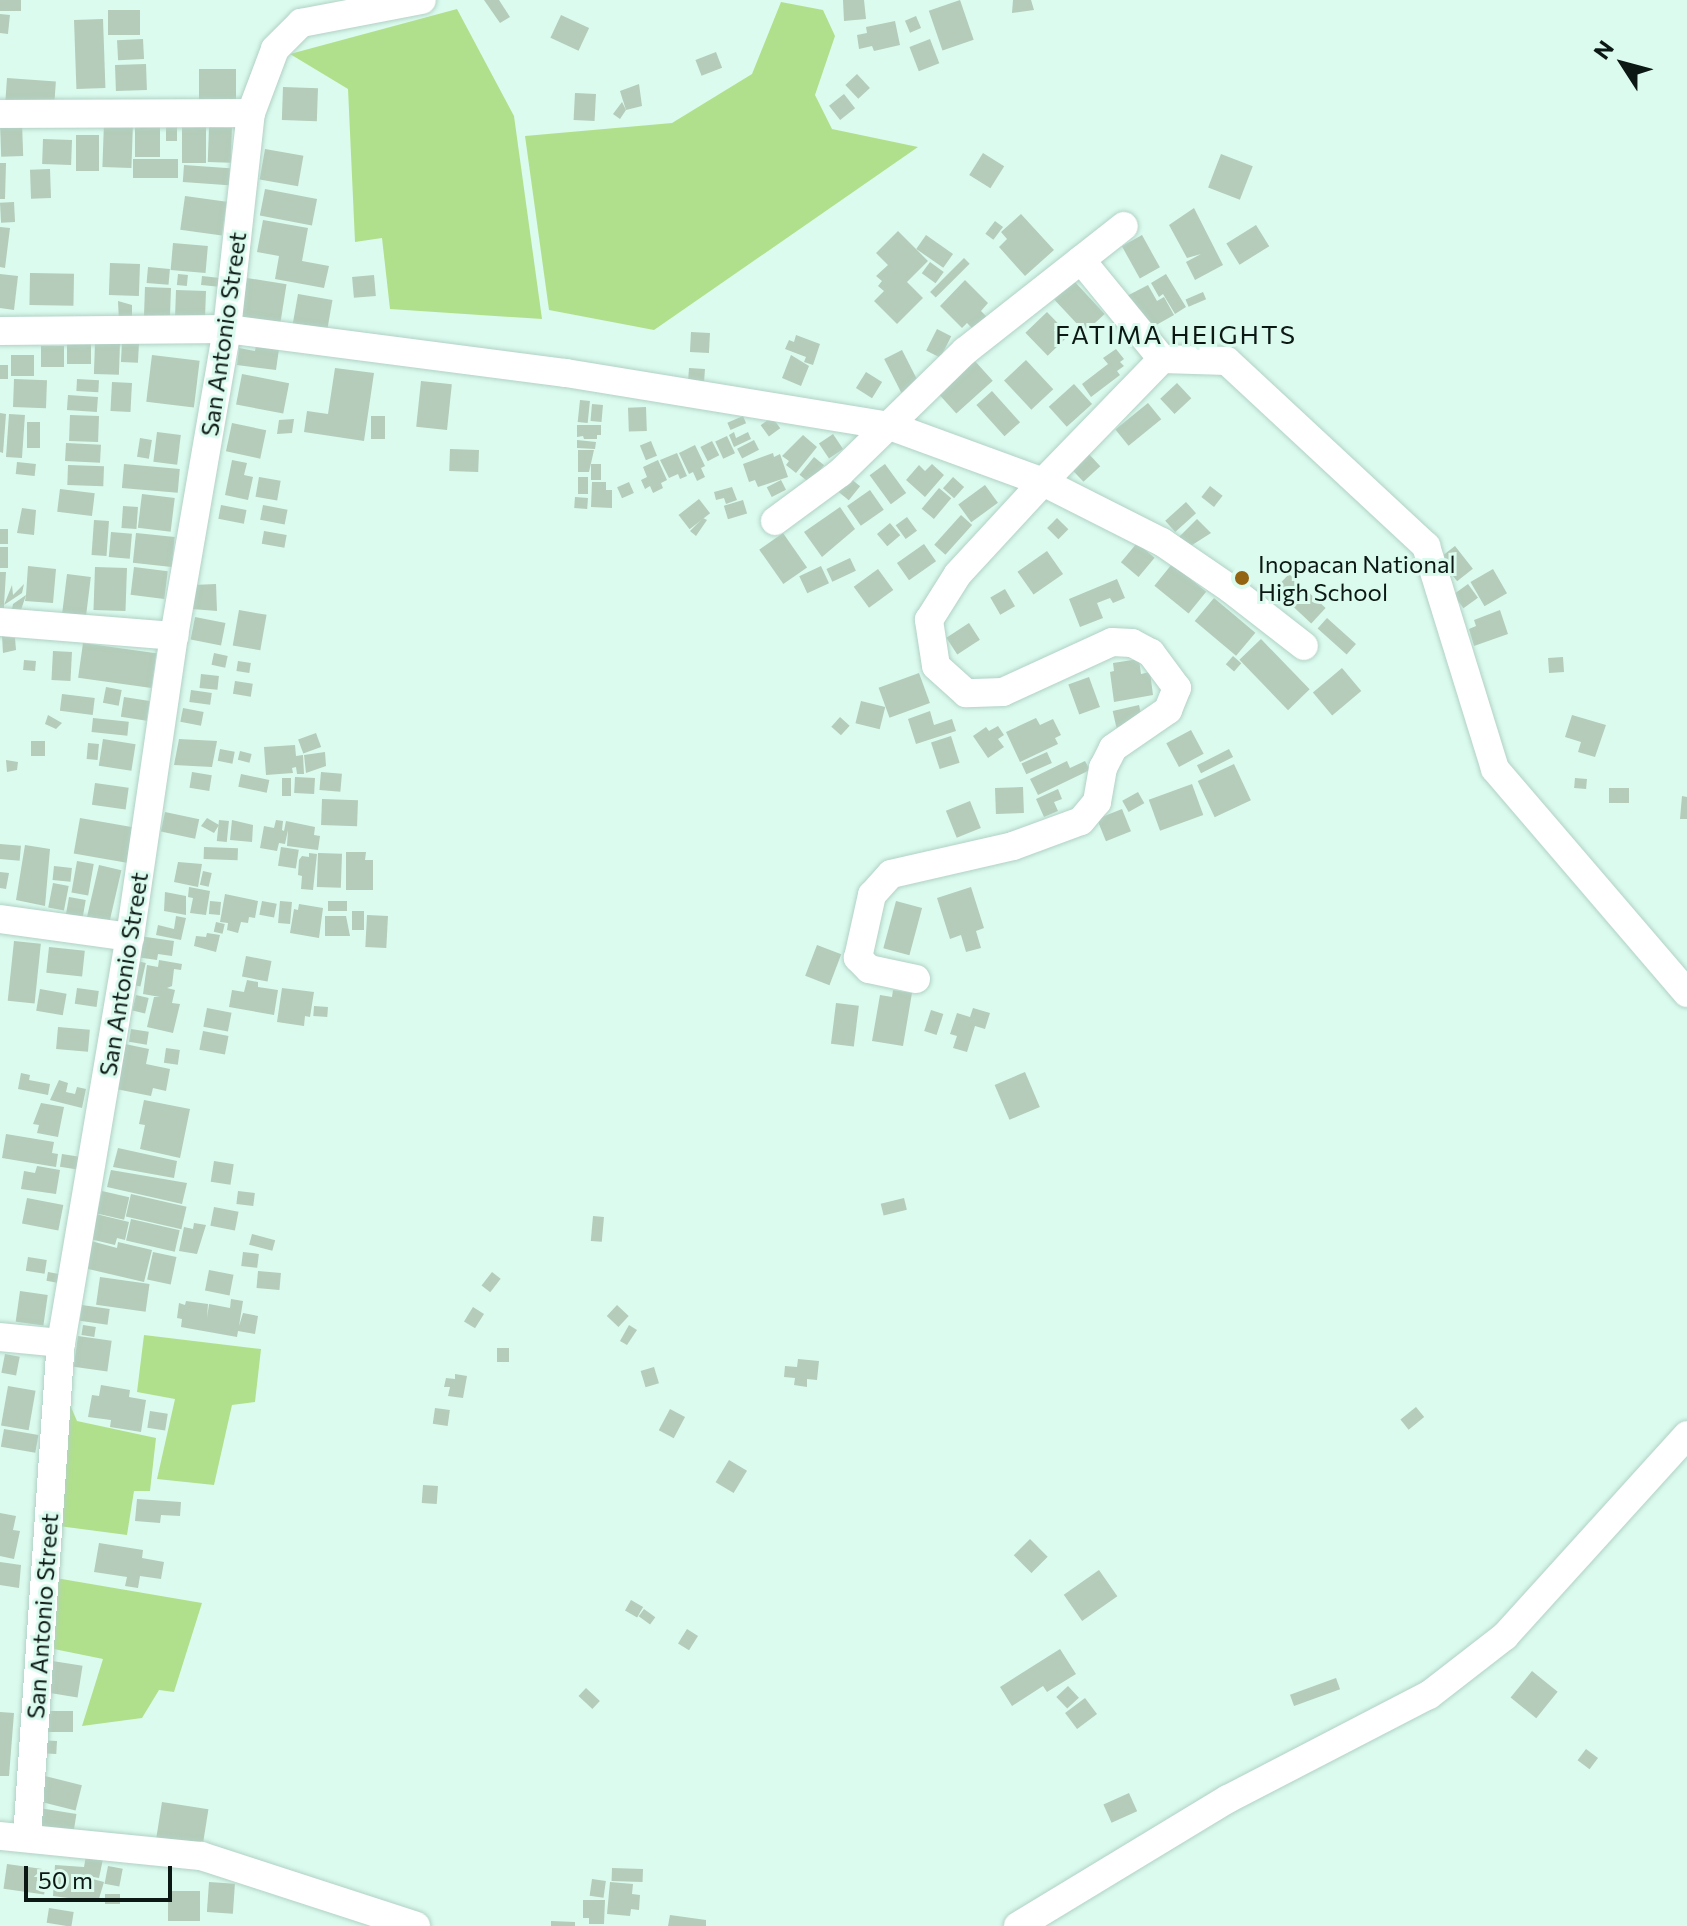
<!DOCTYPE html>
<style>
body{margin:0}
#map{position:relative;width:1687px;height:1926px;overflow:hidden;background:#dbfbef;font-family:Commissioner,sans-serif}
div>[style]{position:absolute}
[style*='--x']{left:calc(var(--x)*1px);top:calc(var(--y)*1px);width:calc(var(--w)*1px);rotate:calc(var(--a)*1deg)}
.green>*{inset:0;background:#b1e08c}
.building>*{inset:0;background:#b4ccb9;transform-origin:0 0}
.roads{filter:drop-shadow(0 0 2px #b2d1c5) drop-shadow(0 0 2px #b2d1c5)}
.minor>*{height:28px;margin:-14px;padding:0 14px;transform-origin:14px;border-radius:14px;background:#fff}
.dots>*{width:22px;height:22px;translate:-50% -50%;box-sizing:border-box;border:4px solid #dbfbef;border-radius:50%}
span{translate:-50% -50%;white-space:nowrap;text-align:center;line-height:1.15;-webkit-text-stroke:6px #dbfbef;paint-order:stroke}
.street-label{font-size:24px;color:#0c1814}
.poi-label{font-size:24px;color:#0c1814}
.left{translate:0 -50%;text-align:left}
.neighbourhood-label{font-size:26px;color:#0c1814;letter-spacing:2px}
.north{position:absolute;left:1583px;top:24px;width:80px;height:80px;-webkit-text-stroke:6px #dbfbef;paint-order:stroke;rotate:306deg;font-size:22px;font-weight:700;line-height:32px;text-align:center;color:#0c1814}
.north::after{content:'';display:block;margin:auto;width:28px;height:36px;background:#0c1814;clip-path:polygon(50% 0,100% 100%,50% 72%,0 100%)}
.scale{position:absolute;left:24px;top:1866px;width:148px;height:36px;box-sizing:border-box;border:4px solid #0c1814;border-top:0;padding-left:10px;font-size:24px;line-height:28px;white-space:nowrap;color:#0c1814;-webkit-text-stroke:6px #dbfbef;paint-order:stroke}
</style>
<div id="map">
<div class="green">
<div style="clip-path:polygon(781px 2px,823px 10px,835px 36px,815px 95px,832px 129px,918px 147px,654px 330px,549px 310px,525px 136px,672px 123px,752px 74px)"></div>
<div style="clip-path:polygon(457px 9px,514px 116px,542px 319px,390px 309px,382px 238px,355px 242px,348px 89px,290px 54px)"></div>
<div style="clip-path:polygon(144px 1335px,261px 1349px,255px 1402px,232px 1405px,214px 1485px,157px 1479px,175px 1399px,137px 1392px)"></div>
<div style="clip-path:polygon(64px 1391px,77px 1421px,156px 1438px,150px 1491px,134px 1491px,127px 1535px,51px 1525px)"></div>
<div style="clip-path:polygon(50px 1577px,202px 1603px,174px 1692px,159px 1690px,142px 1718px,82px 1726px,103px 1659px,44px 1647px)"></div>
</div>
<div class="building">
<div style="left:0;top:0;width:21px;height:11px"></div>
<div style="clip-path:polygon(484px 0,499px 0,510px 17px,500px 23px)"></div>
<div style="clip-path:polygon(843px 0,864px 0,866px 19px,844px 21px)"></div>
<div style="left:960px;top:0;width:42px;height:33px;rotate:71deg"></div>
<div style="clip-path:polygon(1013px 0,1031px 0,1034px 10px,1012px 13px)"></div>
<div style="left:108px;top:10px;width:32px;height:25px"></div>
<div style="left:0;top:14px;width:10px;height:19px;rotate:6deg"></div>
<div style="left:561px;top:15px;width:31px;height:25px;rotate:25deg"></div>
<div style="left:916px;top:16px;width:13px;height:12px;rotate:67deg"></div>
<div style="left:103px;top:19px;width:69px;height:29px;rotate:88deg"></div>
<div style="clip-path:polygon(895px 21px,900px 45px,874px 51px,872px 46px,859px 49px,857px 35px,867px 33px,866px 27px)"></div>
<div style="left:143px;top:39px;width:20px;height:26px;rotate:87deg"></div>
<div style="left:930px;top:39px;width:26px;height:22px;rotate:69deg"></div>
<div style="left:716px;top:52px;width:17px;height:22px;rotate:69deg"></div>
<div style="left:146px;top:64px;width:26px;height:31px;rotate:88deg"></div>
<div style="left:199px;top:69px;width:37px;height:31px"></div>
<div style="left:857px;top:74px;width:19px;height:16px;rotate:47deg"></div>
<div style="left:7px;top:78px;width:49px;height:23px;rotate:4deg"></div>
<div style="clip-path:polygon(639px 84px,642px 106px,626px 110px,620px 91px)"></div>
<div style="left:283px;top:87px;width:35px;height:33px;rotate:2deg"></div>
<div style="left:575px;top:93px;width:21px;height:27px;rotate:3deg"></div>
<div style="left:844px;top:94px;width:18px;height:19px;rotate:52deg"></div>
<div style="clip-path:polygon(622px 102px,626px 110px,620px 119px,613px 114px)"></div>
<div style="left:22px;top:122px;width:34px;height:22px;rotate:88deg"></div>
<div style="left:104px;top:122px;width:29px;height:45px;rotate:2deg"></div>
<div style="left:166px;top:125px;width:11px;height:16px"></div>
<div style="left:135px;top:126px;width:25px;height:31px"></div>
<div style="left:182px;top:126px;width:24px;height:37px"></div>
<div style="left:209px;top:127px;width:23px;height:35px;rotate:2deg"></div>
<div style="left:76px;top:135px;width:23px;height:36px"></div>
<div style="left:43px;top:139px;width:29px;height:25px;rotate:2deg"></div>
<div style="left:265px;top:149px;width:39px;height:31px;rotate:10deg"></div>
<div style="left:983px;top:153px;width:25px;height:26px;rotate:32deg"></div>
<div style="left:1221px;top:154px;width:34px;height:36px;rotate:21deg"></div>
<div style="left:133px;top:159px;width:45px;height:19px"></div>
<div style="clip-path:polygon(0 163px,6px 163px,5px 199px,0 199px)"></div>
<div style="left:184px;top:165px;width:46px;height:17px;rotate:4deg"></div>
<div style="left:50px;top:169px;width:29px;height:20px;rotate:88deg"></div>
<div style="left:265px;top:189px;width:53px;height:27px;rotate:11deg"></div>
<div style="left:185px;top:196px;width:42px;height:34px;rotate:8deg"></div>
<div style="left:14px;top:202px;width:20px;height:14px;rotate:87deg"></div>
<div style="clip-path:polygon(1194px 208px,1223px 265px,1195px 280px,1186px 262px,1201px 254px,1187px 258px,1169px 225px)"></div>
<div style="clip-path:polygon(1021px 214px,1054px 250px,1025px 276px,999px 247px,1007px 239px,1001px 232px)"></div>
<div style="clip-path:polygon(263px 220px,308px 228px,302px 261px,329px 266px,324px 288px,275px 279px,279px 256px,257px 252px)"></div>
<div style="left:995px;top:221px;width:10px;height:16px;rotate:37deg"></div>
<div style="left:1256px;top:225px;width:25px;height:35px;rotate:58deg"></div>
<div style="clip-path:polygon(0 227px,10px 228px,5px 268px,0 267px)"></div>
<div style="clip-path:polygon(898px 231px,928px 261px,907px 282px,923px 298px,897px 324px,874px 301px,884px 291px,878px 286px,882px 281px,876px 276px,888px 265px,876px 253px)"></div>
<div style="left:926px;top:235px;width:33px;height:17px;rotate:35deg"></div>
<div style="left:1142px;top:235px;width:37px;height:23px;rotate:61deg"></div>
<div style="left:173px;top:243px;width:35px;height:27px;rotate:5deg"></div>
<div style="left:964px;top:258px;width:8px;height:48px;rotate:45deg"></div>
<div style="left:930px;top:262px;width:17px;height:14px;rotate:36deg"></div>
<div style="left:110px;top:263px;width:30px;height:32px;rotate:2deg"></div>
<div style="left:148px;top:267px;width:22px;height:16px;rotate:5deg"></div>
<div style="left:30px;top:273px;width:44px;height:32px;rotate:1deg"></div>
<div style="clip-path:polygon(0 274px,18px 276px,14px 310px,0 308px)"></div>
<div style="left:178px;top:274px;width:10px;height:11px;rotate:6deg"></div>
<div style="clip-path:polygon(1166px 274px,1186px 307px,1175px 314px,1163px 294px,1159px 297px,1151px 283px)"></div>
<div style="left:374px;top:275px;width:21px;height:22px;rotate:85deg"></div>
<div style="left:202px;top:276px;width:18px;height:9px;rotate:6deg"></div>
<div style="left:247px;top:278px;width:40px;height:45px;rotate:9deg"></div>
<div style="clip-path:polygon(965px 280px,988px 303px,981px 311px,991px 321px,978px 334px,967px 323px,962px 328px,940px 306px)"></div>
<div style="left:1074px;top:281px;width:45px;height:27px;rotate:47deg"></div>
<div style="clip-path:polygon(1148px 285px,1157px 301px,1164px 297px,1174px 315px,1142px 333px,1123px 298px)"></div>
<div style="left:145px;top:287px;width:26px;height:31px;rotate:2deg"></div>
<div style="left:176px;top:290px;width:30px;height:29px;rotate:2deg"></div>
<div style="left:1203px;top:292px;width:8px;height:19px;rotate:67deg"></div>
<div style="left:298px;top:294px;width:35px;height:41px;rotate:10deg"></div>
<div style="clip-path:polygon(118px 301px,132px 305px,132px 319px,119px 322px)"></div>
<div style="left:1047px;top:312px;width:32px;height:30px;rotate:46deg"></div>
<div style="left:937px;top:329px;width:16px;height:24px;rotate:27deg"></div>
<div style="left:691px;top:332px;width:19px;height:20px;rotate:3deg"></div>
<div style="clip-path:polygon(796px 335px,820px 344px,813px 365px,804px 362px,806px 357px,785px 349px,789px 340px,794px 342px)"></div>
<div style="left:67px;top:339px;width:24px;height:25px"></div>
<div style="left:122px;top:342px;width:17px;height:20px;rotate:3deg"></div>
<div style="left:95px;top:343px;width:25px;height:31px;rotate:2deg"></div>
<div style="left:41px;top:346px;width:23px;height:21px"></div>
<div style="clip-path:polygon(256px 346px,279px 349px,276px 370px,237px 365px,239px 348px,255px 351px)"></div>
<div style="clip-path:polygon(1116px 349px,1124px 359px,1120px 362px,1124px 366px,1117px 371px,1120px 375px,1091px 397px,1082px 384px,1108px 364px,1103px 358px)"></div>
<div style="left:902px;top:350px;width:38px;height:20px;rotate:63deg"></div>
<div style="left:11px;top:355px;width:23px;height:21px"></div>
<div style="left:152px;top:355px;width:48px;height:47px;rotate:7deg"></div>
<div style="clip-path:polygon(791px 355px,809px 366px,801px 386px,782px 378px)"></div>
<div style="left:974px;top:360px;width:28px;height:49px;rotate:48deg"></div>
<div style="left:1026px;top:360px;width:40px;height:30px;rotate:47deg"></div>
<div style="left:0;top:365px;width:8px;height:14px"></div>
<div style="clip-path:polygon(335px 368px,374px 373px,364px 441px,304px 432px,307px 411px,328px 414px)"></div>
<div style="left:689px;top:368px;width:16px;height:12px;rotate:4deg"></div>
<div style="left:866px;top:372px;width:19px;height:19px;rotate:32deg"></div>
<div style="left:242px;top:374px;width:48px;height:31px;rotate:11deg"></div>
<div style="left:14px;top:379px;width:33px;height:28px;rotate:2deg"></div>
<div style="left:77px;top:379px;width:22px;height:12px;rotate:3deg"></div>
<div style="left:421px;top:381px;width:31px;height:46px;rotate:6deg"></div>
<div style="left:112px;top:382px;width:20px;height:29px;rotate:3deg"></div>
<div style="left:1177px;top:383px;width:21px;height:23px;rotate:47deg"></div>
<div style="left:1074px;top:384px;width:27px;height:34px;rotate:48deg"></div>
<div style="left:992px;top:391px;width:42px;height:21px;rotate:48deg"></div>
<div style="left:68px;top:395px;width:30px;height:15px;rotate:4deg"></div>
<div style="left:580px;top:400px;width:10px;height:22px;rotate:6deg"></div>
<div style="left:1148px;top:403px;width:21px;height:42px;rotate:51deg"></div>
<div style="left:592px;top:404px;width:11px;height:17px;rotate:5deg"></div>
<div style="left:646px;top:407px;width:24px;height:18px;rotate:88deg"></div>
<div style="clip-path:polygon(0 413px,6px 414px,3px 453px,0 452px)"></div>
<div style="left:9px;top:414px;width:16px;height:43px;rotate:4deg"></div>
<div style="left:70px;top:415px;width:29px;height:26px;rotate:2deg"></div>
<div style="left:371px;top:416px;width:14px;height:23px"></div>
<div style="left:743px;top:416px;width:8px;height:17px;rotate:67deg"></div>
<div style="left:772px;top:417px;width:14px;height:14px;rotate:54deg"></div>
<div style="clip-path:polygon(294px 419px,292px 433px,277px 434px,279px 420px)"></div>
<div style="left:27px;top:422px;width:13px;height:26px"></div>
<div style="left:232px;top:423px;width:35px;height:29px;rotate:12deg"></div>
<div style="clip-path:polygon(577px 425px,601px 425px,601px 435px,597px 435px,597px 439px,584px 439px,583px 436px,577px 437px)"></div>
<div style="left:157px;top:432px;width:24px;height:30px;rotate:7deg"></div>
<div style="clip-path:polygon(734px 432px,736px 438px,748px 432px,751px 439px,734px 447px,729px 435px)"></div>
<div style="left:833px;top:434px;width:18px;height:17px;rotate:56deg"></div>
<div style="clip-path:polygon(803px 435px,817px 447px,796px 473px,786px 465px,789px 461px,782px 456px)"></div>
<div style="left:727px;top:436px;width:19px;height:13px;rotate:65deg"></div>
<div style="left:140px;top:438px;width:12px;height:19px;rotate:9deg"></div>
<div style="clip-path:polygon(577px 440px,596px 442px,595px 449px,577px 448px)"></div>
<div style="left:754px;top:440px;width:11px;height:19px;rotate:63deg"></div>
<div style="left:651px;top:441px;width:16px;height:12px;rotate:68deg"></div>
<div style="left:712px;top:441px;width:16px;height:13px;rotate:63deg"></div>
<div style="left:66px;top:443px;width:35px;height:18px;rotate:3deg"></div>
<div style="clip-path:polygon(695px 445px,705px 466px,701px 468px,705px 477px,697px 481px,693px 472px,689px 474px,679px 453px)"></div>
<div style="left:450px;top:449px;width:29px;height:22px;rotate:2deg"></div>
<div style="clip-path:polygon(578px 450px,594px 450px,589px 472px,578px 472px)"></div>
<div style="clip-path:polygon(677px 453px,687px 476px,680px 479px,678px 474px,669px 478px,660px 460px)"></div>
<div style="clip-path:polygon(773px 453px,774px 457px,780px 454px,788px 477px,758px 487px,755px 480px,749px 482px,743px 464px)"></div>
<div style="left:1088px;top:453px;width:18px;height:23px;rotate:47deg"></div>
<div style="left:814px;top:457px;width:13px;height:23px;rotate:39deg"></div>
<div style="clip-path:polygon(232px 460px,247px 463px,244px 475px,253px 477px,248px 500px,225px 495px)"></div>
<div style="clip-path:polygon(658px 460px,667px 480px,661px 483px,663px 488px,653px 493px,650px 486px,645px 489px,641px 480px,647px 477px,643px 467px)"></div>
<div style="left:17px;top:462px;width:19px;height:12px;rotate:6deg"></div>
<div style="left:124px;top:464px;width:56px;height:24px;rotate:5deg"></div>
<div style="left:591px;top:464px;width:10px;height:16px"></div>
<div style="left:885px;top:464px;width:36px;height:19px;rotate:54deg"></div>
<div style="clip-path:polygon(932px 464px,944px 475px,925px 497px,906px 480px,919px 465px,925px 471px)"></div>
<div style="left:68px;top:465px;width:36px;height:20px;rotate:2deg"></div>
<div style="left:259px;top:477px;width:22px;height:20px;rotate:10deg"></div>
<div style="left:578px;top:477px;width:10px;height:17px"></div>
<div style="left:953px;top:477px;width:15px;height:15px;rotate:42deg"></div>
<div style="left:850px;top:478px;width:13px;height:18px;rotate:39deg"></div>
<div style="left:781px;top:480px;width:11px;height:16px;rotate:63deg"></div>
<div style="clip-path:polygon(592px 482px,606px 482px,606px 490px,612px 490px,612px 508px,591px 507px)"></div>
<div style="left:629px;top:482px;width:12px;height:13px;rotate:66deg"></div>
<div style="left:985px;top:485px;width:22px;height:33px;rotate:54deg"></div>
<div style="left:1210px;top:486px;width:16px;height:14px;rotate:38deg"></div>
<div style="clip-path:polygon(732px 487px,737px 500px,726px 504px,724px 498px,716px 500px,714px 492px)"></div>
<div style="left:939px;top:488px;width:16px;height:27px;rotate:40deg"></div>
<div style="left:60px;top:489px;width:35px;height:23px;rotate:7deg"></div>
<div style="left:870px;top:490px;width:24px;height:28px;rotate:55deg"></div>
<div style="left:142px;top:494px;width:33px;height:34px;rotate:7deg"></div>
<div style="left:575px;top:497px;width:13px;height:11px;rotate:4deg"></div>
<div style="left:699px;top:499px;width:18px;height:26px;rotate:52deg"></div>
<div style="left:743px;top:500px;width:14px;height:20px;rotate:73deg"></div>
<div style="left:1186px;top:502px;width:15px;height:28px;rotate:48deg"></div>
<div style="left:221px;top:505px;width:26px;height:14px;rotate:11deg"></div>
<div style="left:263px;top:505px;width:25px;height:15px;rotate:11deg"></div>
<div style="left:123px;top:506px;width:15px;height:22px;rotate:4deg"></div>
<div style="clip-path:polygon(840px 507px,855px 529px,822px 557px,804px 532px)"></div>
<div style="clip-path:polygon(22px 508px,36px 510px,34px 535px,17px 533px)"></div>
<div style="left:961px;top:515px;width:15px;height:40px;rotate:42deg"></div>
<div style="left:907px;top:517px;width:17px;height:14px;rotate:54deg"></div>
<div style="clip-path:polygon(703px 518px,707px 520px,696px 536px,690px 531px)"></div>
<div style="left:1057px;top:518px;width:16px;height:14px;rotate:45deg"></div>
<div style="clip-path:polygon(1197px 519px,1211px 533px,1189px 547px,1179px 537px)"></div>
<div style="left:94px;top:520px;width:15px;height:35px;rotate:4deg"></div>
<div style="left:890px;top:523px;width:16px;height:17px;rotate:50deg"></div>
<div style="left:0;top:529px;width:8px;height:15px"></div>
<div style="left:264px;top:531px;width:23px;height:13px;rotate:10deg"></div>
<div style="left:111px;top:532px;width:21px;height:25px;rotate:5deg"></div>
<div style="left:136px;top:533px;width:39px;height:30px;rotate:6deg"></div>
<div style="left:783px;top:533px;width:42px;height:29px;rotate:55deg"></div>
<div style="left:1137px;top:543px;width:23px;height:25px;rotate:40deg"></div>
<div style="left:924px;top:544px;width:21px;height:33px;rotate:55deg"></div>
<div style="left:1455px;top:546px;width:29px;height:20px;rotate:52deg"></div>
<div style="left:0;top:547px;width:8px;height:21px"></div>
<div style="left:1047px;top:551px;width:28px;height:36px;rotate:55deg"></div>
<div style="left:850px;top:558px;width:14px;height:26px;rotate:65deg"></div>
<div style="left:1172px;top:564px;width:44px;height:28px;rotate:39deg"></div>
<div style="clip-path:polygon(28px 566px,56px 569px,53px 603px,25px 601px,26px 595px,21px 610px,12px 609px,13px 604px,26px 595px)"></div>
<div style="left:821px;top:566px;width:19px;height:24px;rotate:65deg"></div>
<div style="left:95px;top:567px;width:32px;height:43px;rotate:2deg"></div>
<div style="left:134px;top:567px;width:34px;height:28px;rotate:7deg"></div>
<div style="left:878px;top:569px;width:26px;height:30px;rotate:54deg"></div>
<div style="left:1493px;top:569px;width:28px;height:26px;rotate:60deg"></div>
<div style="clip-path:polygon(0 572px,6px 572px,4px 605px,12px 585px,13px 595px,24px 584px,22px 593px,4px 605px,4px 614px,0 613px)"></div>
<div style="left:67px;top:574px;width:24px;height:40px;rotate:7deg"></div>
<div style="left:1289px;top:574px;width:50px;height:21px;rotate:43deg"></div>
<div style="clip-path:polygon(1117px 579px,1125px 598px,1113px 603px,1110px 598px,1097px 603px,1103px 618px,1080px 627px,1069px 599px)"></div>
<div style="clip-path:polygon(216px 584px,217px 611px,192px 609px,193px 585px)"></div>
<div style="left:1468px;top:584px;width:17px;height:18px;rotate:54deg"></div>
<div style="left:1005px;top:589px;width:20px;height:17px;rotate:60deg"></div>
<div style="left:1214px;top:598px;width:54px;height:30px;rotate:40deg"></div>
<div style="left:239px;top:610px;width:28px;height:36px;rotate:10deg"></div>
<div style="clip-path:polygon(1500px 610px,1508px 634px,1474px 646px,1469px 629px,1476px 626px,1474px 620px)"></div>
<div style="left:195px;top:617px;width:31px;height:23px;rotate:11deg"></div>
<div style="left:1327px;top:618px;width:39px;height:14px;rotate:42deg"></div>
<div style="left:969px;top:623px;width:20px;height:27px;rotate:57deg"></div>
<div style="clip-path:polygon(2px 636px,15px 638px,16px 650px,3px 653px)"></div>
<div style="left:1261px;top:639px;width:70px;height:30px;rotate:46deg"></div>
<div style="left:83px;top:643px;width:74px;height:35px;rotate:8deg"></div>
<div style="left:53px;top:651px;width:19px;height:29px;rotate:3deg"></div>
<div style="left:214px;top:653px;width:14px;height:12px;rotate:12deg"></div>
<div style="left:1233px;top:656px;width:11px;height:11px;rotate:41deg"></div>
<div style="left:1563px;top:657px;width:15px;height:15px;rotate:86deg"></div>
<div style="clip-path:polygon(1139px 659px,1141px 674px,1150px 672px,1153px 695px,1114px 702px,1110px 672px,1114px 671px,1113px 663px)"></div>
<div style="left:24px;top:660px;width:12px;height:10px;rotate:5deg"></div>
<div style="left:238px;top:661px;width:13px;height:10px;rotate:9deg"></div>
<div style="left:1342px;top:668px;width:30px;height:38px;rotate:50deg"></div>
<div style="left:919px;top:673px;width:32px;height:43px;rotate:70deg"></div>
<div style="left:201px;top:674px;width:18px;height:14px;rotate:6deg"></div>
<div style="left:1089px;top:677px;width:32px;height:22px;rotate:70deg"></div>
<div style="left:235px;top:681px;width:18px;height:13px;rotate:9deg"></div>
<div style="left:106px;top:687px;width:16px;height:16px;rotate:11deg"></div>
<div style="left:191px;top:690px;width:21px;height:12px;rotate:8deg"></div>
<div style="left:62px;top:694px;width:33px;height:17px;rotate:7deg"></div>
<div style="left:124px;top:697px;width:26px;height:20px;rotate:9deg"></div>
<div style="left:861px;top:701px;width:25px;height:23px;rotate:14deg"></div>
<div style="left:1139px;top:705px;width:17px;height:27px;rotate:77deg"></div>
<div style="left:183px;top:708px;width:21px;height:14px;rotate:11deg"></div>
<div style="clip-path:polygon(930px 711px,934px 725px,952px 719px,956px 731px,916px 744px,908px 719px)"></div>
<div style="clip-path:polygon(48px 715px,62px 723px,56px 729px,45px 724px)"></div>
<div style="clip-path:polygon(1572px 715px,1606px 725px,1595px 757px,1578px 752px,1581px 742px,1565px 737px)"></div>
<div style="left:840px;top:717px;width:13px;height:13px;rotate:42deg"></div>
<div style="left:93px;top:718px;width:36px;height:14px;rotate:6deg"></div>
<div style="clip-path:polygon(1036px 718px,1040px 725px,1053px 719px,1061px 735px,1055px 738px,1058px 744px,1020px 762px,1006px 732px)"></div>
<div style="clip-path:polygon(998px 726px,1004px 735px,998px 739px,1004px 747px,988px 758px,973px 736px,986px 727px,989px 731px)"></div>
<div style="left:1191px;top:730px;width:27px;height:28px;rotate:62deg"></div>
<div style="left:316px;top:733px;width:15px;height:19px;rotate:70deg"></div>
<div style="left:951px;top:736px;width:28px;height:21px;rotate:72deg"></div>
<div style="left:103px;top:739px;width:33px;height:27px;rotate:9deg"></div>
<div style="clip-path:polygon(179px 739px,217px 741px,212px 767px,174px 765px)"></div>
<div style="left:45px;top:741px;width:15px;height:14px;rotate:90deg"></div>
<div style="left:88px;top:743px;width:11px;height:16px;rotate:5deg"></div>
<div style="clip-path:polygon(295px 745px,296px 756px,303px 755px,304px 774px,297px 774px,296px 767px,292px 768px,293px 773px,266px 775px,264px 747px)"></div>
<div style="left:220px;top:749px;width:15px;height:12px;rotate:11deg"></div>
<div style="left:1229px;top:749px;width:9px;height:36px;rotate:63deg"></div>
<div style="left:240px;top:751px;width:12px;height:9px;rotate:14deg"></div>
<div style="clip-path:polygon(325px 752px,326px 766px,306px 773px,304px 755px)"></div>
<div style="left:1047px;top:752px;width:12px;height:28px;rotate:66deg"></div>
<div style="clip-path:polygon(6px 760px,18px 762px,17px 770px,7px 772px)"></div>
<div style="clip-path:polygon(1067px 761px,1070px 768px,1085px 761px,1090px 770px,1038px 795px,1030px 779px)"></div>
<div style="left:1234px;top:764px;width:40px;height:40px;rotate:65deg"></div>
<div style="left:192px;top:772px;width:20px;height:16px;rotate:9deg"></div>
<div style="left:321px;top:772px;width:21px;height:18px;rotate:5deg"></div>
<div style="left:241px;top:774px;width:29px;height:13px;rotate:12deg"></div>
<div style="left:295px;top:777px;width:20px;height:16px;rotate:3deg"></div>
<div style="left:282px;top:778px;width:9px;height:18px"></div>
<div style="left:1575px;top:778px;width:12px;height:10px;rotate:5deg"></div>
<div style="left:95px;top:783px;width:34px;height:22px;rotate:8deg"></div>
<div style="left:1192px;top:784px;width:33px;height:46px;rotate:70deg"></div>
<div style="left:1023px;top:787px;width:26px;height:28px;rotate:88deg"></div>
<div style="left:1629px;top:788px;width:15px;height:20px;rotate:90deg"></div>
<div style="clip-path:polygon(1058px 789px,1062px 799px,1054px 802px,1058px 811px,1044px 817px,1036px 799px)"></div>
<div style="left:1138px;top:792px;width:13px;height:18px;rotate:61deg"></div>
<div style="clip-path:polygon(1682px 796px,1687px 797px,1687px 819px,1680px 819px)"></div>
<div style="left:322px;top:799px;width:36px;height:26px;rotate:2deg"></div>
<div style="left:970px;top:801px;width:29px;height:26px;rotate:68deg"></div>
<div style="left:1122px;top:809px;width:24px;height:27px;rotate:68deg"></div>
<div style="left:165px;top:812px;width:35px;height:20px;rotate:12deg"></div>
<div style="left:80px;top:818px;width:61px;height:36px;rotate:10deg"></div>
<div style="clip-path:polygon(207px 818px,219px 825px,214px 833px,201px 826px)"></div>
<div style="left:219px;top:820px;width:10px;height:21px;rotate:6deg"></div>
<div style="clip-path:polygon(232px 820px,253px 825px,252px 842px,230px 840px)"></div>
<div style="clip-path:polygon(276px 820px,283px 821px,282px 830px,284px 831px,286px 821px,315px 827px,314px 835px,320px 836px,318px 850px,287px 846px,288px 830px,285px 844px,279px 843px,277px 851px,260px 848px,264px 826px,274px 828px)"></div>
<div style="left:0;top:844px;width:21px;height:15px;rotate:5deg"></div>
<div style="clip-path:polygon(25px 845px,50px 849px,45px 906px,16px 900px)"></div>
<div style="left:204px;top:847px;width:34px;height:12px;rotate:2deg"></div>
<div style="left:281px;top:847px;width:18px;height:19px;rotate:9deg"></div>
<div style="clip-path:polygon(346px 852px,366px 852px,365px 860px,373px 860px,373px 890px,346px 890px)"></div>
<div style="clip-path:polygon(309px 853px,317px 854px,313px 890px,301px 889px,302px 876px,298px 875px,299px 860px,302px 856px,309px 857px)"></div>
<div style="left:318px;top:853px;width:24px;height:34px;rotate:2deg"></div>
<div style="left:77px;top:861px;width:17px;height:32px;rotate:10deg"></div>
<div style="clip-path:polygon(178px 862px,202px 864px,198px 887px,174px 882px)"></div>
<div style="left:99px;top:865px;width:23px;height:54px;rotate:13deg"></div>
<div style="left:54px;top:866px;width:18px;height:14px;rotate:6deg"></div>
<div style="left:203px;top:871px;width:9px;height:14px;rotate:13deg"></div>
<div style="clip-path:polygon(0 872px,9px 873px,6px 889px,0 888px)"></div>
<div style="left:53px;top:883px;width:16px;height:25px;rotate:11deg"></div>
<div style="clip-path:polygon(189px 887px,210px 891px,206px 915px,190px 913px,193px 898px,188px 897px)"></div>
<div style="clip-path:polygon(971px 887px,984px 928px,976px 931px,981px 948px,966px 952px,961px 935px,950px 939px,937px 898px)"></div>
<div style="clip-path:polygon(165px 892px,186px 896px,186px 915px,164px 911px)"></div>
<div style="clip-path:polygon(225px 894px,258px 901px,255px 918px,249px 917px,248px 923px,241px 922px,238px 933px,227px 930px,228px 923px,220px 922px)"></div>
<div style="left:69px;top:897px;width:17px;height:20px;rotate:10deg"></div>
<div style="left:210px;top:901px;width:11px;height:13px;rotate:5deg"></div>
<div style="left:262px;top:901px;width:15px;height:14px;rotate:11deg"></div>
<div style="left:280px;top:901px;width:12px;height:22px;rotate:5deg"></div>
<div style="left:347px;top:901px;width:10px;height:19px;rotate:90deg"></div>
<div style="left:896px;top:901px;width:27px;height:49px;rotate:15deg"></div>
<div style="clip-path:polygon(299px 904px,323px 908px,319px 938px,290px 933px,294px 909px,298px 910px)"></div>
<div style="left:352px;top:911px;width:12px;height:19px"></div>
<div style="left:367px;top:915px;width:21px;height:32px;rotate:3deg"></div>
<div style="clip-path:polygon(176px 916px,186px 918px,181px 940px,156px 935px,158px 925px,174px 929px)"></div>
<div style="clip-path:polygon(325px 916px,346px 916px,350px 936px,325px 936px)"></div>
<div style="left:216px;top:922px;width:9px;height:10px;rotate:13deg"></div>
<div style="clip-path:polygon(207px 933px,220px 935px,216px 952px,194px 946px,196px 936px,206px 937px)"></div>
<div style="clip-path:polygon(139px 936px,174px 941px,172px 956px,158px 954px,157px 960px,136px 957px)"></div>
<div style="left:14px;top:941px;width:27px;height:60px;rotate:6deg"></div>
<div style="left:817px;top:945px;width:26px;height:33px;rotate:21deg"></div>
<div style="left:49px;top:947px;width:36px;height:26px;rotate:6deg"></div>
<div style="left:246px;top:956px;width:26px;height:21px;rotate:11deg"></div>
<div style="clip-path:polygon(159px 960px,182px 964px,181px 970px,174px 969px,172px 986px,167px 988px,175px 990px,172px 1003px,180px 1004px,173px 1033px,147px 1027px,154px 997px,160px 997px,143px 994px,147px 965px,158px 967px)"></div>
<div style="left:137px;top:961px;width:9px;height:24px;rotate:13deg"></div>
<div style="clip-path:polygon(247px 980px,258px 982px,258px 987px,278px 990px,274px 1015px,229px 1007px,232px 990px,244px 992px)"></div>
<div style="left:77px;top:988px;width:22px;height:16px;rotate:8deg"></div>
<div style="clip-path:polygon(282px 988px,314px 992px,310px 1017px,305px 1016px,304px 1026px,277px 1022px)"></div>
<div style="left:40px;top:989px;width:27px;height:22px;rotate:10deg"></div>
<div style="clip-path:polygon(893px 990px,912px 993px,903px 1046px,872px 1041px,880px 995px,892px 997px)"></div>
<div style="left:136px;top:995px;width:13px;height:16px;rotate:13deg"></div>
<div style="left:836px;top:1003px;width:23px;height:41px;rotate:7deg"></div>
<div style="left:314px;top:1006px;width:14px;height:10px;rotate:4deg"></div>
<div style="left:207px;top:1008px;width:25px;height:19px;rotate:11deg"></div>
<div style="clip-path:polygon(973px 1008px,990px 1013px,985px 1029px,975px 1026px,967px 1052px,953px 1048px,957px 1036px,950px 1034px,957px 1013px,970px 1017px)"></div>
<div style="left:931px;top:1010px;width:13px;height:22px;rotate:18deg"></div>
<div style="left:58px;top:1027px;width:32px;height:22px;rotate:5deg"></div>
<div style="left:131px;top:1029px;width:18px;height:13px;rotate:9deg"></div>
<div style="left:203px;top:1031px;width:26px;height:19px;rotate:11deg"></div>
<div style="clip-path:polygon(125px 1044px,149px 1049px,146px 1064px,170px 1069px,166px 1091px,153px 1088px,151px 1096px,116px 1089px)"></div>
<div style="left:166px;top:1048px;width:14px;height:15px;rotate:8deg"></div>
<div style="left:1025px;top:1072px;width:38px;height:33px;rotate:67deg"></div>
<div style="clip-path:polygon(21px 1073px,30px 1075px,29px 1080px,50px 1084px,48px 1095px,18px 1089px)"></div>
<div style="clip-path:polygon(59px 1080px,68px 1083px,66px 1092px,75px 1094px,77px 1087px,86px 1089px,82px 1108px,50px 1100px)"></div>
<div style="clip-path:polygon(144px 1100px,190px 1109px,180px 1158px,140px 1149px,145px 1125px,139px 1124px)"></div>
<div style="clip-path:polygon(41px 1103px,64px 1107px,58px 1137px,37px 1133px,39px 1125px,33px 1124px)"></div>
<div style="clip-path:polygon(6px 1134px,54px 1142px,52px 1153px,58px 1154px,56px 1167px,2px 1158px)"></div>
<div style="clip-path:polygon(118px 1148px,177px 1161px,174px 1178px,113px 1167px)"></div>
<div style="left:62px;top:1154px;width:19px;height:13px;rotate:9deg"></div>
<div style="left:214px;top:1161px;width:20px;height:21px;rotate:9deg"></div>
<div style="clip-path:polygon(37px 1166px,60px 1170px,56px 1194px,21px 1189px,24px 1171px,35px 1173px)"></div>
<div style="clip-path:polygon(111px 1170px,187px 1183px,182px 1204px,107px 1187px)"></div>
<div style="left:102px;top:1191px;width:28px;height:23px;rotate:13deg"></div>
<div style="left:238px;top:1191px;width:17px;height:13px;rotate:7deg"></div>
<div style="left:131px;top:1194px;width:57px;height:23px;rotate:13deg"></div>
<div style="left:27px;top:1198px;width:37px;height:26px;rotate:11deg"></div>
<div style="left:904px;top:1198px;width:12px;height:24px;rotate:76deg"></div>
<div style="left:214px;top:1207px;width:25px;height:19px;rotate:11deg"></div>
<div style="clip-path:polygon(96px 1214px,129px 1222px,125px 1240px,117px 1238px,115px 1245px,90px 1239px)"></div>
<div style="left:593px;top:1216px;width:11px;height:25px;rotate:5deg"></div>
<div style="left:131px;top:1219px;width:50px;height:22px;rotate:13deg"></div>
<div style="clip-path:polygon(194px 1223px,206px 1225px,197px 1254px,179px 1251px,184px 1227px,193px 1229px)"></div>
<div style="left:252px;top:1234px;width:24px;height:11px;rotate:15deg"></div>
<div style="clip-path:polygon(91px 1241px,117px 1248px,118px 1242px,152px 1250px,144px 1282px,84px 1268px)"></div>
<div style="left:153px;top:1252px;width:24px;height:28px;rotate:12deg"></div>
<div style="left:243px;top:1252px;width:16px;height:14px;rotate:7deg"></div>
<div style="left:28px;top:1257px;width:19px;height:14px;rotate:9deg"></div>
<div style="left:209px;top:1270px;width:25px;height:21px;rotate:11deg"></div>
<div style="left:258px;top:1271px;width:23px;height:17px;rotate:5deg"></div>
<div style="left:48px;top:1272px;width:11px;height:9px;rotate:10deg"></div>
<div style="left:492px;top:1272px;width:11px;height:17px;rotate:38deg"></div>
<div style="left:100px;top:1277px;width:50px;height:28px;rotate:8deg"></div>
<div style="left:20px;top:1291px;width:28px;height:31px;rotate:8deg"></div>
<div style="clip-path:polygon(231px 1299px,243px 1301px,239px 1326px,243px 1313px,258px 1316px,255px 1334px,238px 1331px,237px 1337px,181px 1327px,182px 1319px,177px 1318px,179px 1303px,185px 1305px,186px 1301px,208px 1304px,207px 1318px,209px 1304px,230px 1308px)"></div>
<div style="left:82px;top:1305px;width:28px;height:16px;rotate:8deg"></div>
<div style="left:617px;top:1305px;width:16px;height:15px;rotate:43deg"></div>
<div style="left:473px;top:1307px;width:13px;height:17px;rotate:32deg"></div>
<div style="left:83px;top:1325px;width:13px;height:10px;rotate:9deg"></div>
<div style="clip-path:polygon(629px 1325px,637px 1330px,627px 1345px,620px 1341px)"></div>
<div style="left:78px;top:1336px;width:34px;height:31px;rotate:8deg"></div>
<div style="left:497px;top:1348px;width:12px;height:14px"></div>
<div style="left:5px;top:1354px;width:15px;height:19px;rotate:11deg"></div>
<div style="clip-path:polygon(798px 1359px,819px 1361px,817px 1380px,807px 1379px,807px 1387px,794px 1385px,795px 1378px,784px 1377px,785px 1366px,797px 1367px)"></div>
<div style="left:654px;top:1367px;width:17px;height:14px;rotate:73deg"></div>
<div style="clip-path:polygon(455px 1374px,467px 1376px,463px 1398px,448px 1396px,450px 1387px,444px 1387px,446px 1378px,455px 1379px)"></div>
<div style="clip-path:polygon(101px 1385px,130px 1390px,129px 1397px,146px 1400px,141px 1432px,110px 1427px,111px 1420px,88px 1417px,92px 1395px,99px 1396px)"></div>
<div style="left:8px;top:1386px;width:28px;height:40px;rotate:10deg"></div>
<div style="left:1416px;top:1407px;width:13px;height:20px;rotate:51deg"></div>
<div style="left:435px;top:1408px;width:15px;height:16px;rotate:8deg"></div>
<div style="left:670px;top:1409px;width:17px;height:24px;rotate:28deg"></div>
<div style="left:150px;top:1411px;width:18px;height:17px;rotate:9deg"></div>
<div style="left:4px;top:1429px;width:35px;height:18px;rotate:10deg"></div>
<div style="left:729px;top:1460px;width:21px;height:26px;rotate:31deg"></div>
<div style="left:423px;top:1485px;width:15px;height:18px;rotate:4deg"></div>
<div style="clip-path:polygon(137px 1499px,181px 1502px,180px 1516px,161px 1515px,160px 1523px,135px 1521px)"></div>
<div style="clip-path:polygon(0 1513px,16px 1516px,13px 1530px,20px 1531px,14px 1559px,0 1556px)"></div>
<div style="left:1030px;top:1539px;width:25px;height:23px;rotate:45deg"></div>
<div style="clip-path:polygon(99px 1543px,143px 1550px,142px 1558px,164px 1562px,161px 1579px,140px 1576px,138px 1588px,125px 1586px,127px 1577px,94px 1572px)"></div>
<div style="clip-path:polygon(0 1562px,21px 1565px,19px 1588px,0 1585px)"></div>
<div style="left:1099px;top:1570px;width:32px;height:43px;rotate:55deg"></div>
<div style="left:631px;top:1600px;width:14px;height:12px;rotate:30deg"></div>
<div style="left:644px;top:1609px;width:14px;height:9px;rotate:36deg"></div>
<div style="left:687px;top:1629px;width:13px;height:17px;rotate:32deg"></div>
<div style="clip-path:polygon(1060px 1649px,1076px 1674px,1047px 1692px,1043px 1686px,1012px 1706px,1000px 1687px)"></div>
<div style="left:46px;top:1660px;width:37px;height:32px;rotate:9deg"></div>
<div style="left:1532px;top:1671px;width:33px;height:34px;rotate:39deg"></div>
<div style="left:1336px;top:1678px;width:12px;height:49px;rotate:70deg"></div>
<div style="left:1068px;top:1686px;width:16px;height:16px;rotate:47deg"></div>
<div style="left:586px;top:1688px;width:19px;height:11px;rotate:43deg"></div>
<div style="left:1085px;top:1698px;width:20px;height:25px;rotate:53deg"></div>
<div style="left:41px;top:1711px;width:32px;height:21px"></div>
<div style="clip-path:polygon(0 1712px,14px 1713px,9px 1776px,0 1776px)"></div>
<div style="left:37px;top:1740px;width:20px;height:13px;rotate:3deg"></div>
<div style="left:1586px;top:1749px;width:15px;height:14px;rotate:37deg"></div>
<div style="left:45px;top:1776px;width:38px;height:26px;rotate:14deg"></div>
<div style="left:1129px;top:1793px;width:20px;height:28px;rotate:66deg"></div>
<div style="left:162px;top:1802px;width:47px;height:42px;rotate:9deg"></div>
<div style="left:33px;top:1807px;width:44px;height:21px;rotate:9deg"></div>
<div style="clip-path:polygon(86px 1856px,103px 1859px,99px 1878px,82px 1875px,81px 1891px,85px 1877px,104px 1882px,98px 1902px,53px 1896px,55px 1865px,84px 1867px)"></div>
<div style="left:7px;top:1864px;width:41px;height:25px;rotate:8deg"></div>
<div style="left:108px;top:1866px;width:15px;height:18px;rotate:11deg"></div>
<div style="left:612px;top:1868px;width:31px;height:13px;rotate:2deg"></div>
<div style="left:592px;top:1879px;width:14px;height:17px;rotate:8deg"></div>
<div style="left:209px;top:1882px;width:26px;height:30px;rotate:4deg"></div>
<div style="clip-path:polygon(610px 1882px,633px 1884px,632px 1894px,640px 1895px,639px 1910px,631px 1909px,630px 1916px,607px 1914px)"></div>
<div style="left:168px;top:1891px;width:32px;height:30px"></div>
<div style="left:105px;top:1894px;width:15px;height:10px"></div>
<div style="clip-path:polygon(583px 1900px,605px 1900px,604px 1924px,589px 1924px,589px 1918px,583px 1918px)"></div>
<div style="left:49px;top:1908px;width:25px;height:15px;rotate:9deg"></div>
<div style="clip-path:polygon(670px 1915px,706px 1920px,706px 1926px,668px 1926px)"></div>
<div style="clip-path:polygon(551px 1921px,575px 1922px,575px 1926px,551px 1926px)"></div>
</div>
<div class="roads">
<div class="minor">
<div style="--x:0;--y:114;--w:251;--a:-0.2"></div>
<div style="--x:1081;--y:260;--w:128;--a:50.7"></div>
<div style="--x:0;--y:331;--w:227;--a:-0.5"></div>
<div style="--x:227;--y:329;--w:342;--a:7.4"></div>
<div style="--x:566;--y:373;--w:328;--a:9.3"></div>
<div style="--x:890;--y:426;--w:163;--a:20.1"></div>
<div style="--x:1043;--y:482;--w:171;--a:-45.9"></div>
<div style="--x:1162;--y:359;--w:65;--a:1.8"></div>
<div style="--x:1227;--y:361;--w:272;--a:42.9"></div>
<div style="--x:1426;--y:546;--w:233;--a:72.8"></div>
<div style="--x:1495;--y:769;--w:295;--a:49.4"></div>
<div style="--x:775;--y:521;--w:81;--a:-36.4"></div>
<div style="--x:840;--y:473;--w:175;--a:-44.3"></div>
<div style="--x:965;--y:351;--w:202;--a:-38.2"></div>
<div style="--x:0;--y:622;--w:175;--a:4.6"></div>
<div style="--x:0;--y:919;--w:131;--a:7.9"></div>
<div style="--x:916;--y:979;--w:48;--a:-168"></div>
<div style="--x:869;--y:969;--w:16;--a:-135"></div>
<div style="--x:858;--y:958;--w:65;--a:-77.5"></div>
<div style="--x:872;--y:895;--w:28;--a:-48"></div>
<div style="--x:891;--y:874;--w:125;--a:-12.9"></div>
<div style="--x:1013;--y:846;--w:72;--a:-20.2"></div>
<div style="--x:1081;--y:821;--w:25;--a:-50"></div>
<div style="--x:1097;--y:802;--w:35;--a:-80"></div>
<div style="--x:1103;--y:768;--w:22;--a:-63"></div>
<div style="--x:1113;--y:748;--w:67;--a:-34.6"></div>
<div style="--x:1168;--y:710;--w:24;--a:-68"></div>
<div style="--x:1177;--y:688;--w:44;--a:-126.6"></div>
<div style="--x:1151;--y:653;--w:21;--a:-152"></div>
<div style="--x:1132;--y:643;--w:20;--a:-177"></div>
<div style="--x:1112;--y:642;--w:120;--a:155.4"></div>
<div style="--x:1003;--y:692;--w:37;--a:178"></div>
<div style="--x:966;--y:693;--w:40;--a:-138"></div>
<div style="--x:936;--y:666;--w:47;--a:-98.7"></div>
<div style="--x:929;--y:620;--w:54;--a:-57.8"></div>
<div style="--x:958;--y:574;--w:125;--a:-47.3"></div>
<div style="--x:1043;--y:482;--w:133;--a:26.8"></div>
<div style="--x:1162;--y:542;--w:85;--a:34.4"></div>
<div style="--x:1232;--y:590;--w:91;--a:37.9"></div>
<div style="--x:0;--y:1337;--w:61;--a:5.6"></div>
<div style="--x:0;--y:1836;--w:202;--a:5.7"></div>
<div style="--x:201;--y:1856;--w:226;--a:18"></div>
<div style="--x:27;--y:1838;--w:496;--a:-86.1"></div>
<div style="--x:61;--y:1343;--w:412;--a:-80.4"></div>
<div style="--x:130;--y:937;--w:304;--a:-81.7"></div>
<div style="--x:174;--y:636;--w:312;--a:-80.2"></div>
<div style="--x:227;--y:329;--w:217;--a:-83.7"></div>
<div style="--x:251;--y:113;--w:68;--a:-69.4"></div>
<div style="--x:275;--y:49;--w:37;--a:-45"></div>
<div style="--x:301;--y:23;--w:123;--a:-10.8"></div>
<div style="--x:1018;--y:1926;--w:245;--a:-31.2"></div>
<div style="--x:1228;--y:1799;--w:226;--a:-27.4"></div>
<div style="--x:1429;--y:1695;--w:96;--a:-37.8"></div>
<div style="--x:1505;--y:1636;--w:271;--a:-47.8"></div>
</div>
</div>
<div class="dots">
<div style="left:1242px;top:578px;background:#936412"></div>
</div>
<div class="street-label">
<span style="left:223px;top:334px;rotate:-82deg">San Antonio Street</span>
<span style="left:123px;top:974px;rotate:-81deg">San Antonio Street</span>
<span style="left:42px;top:1616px;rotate:-86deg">San Antonio Street</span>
</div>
<div class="poi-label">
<span class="left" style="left:1258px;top:578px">Inopacan National<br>High School</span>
</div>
<div class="neighbourhood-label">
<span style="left:1176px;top:334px">FATIMA HEIGHTS</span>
</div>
<div class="north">N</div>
<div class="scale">50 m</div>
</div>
